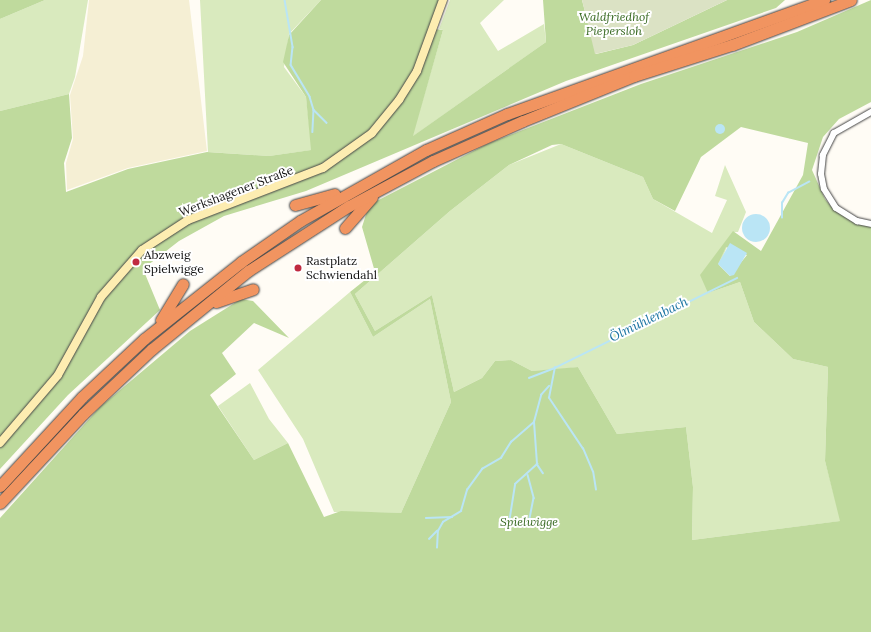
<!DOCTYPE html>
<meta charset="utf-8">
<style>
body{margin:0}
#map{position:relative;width:871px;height:632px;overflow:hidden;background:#fffcf5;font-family:Lora,serif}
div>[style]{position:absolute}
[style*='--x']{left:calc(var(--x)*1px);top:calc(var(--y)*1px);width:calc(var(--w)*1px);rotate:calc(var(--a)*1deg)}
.farmland>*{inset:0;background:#f5efd4}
.green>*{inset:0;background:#d9eabe}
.forest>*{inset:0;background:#bfda9d}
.cemetery>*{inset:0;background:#dbe2c4}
.water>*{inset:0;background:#bae5f5}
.round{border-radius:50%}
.stream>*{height:1.5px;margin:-0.75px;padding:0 0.75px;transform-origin:0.75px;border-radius:0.75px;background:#bae5f5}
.roads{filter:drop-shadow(0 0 1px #444) drop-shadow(0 0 1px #444)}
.minor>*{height:6px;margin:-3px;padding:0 3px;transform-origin:3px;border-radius:3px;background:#fff}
.secondary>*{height:8px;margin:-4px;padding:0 4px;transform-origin:4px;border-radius:4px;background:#fdedb1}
.motorway>*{height:11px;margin:-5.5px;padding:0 5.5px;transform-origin:5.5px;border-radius:5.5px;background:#f19460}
.dots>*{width:11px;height:11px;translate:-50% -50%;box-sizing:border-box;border:2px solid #fff;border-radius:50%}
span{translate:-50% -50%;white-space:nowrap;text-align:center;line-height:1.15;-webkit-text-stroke:4px #fff;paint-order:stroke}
.park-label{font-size:12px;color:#376921;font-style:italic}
.street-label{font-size:12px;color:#111}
.poi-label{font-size:12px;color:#111}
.left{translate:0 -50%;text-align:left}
.water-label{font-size:13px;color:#1a74a2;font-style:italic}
</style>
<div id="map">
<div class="farmland">
<div style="clip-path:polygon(89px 0,189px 0,207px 151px,128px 168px,67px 190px,66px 163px,73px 139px,70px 95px,83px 56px)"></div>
</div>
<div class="green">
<div style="clip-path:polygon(45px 0,88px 0,75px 77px,69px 94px,0 111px,0 19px)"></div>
<div style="clip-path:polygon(200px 0,321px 0,289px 34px,284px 67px,306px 97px,312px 150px,269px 156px,208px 152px)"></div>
<div style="clip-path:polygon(450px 0,504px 0,480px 23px,498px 51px,544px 24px,546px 42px,412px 137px,443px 30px,439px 29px)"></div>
<div style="clip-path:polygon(561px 144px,643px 177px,653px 199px,712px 233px,727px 200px,715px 196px,725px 165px,746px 212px,738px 232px,733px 232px,708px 293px,740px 282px,754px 322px,793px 359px,828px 367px,825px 461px,841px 521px,692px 540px,693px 487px,686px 427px,617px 434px,578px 367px,519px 375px,548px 370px,532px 371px,511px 360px,495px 361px,482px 378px,454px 392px,432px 295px,375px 331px,355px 294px,450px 211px,509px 165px)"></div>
<div style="clip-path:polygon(350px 292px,373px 337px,430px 299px,451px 402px,401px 513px,334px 512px,303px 439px,258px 370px)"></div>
<div style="clip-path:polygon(250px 383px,269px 419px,288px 443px,254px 460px,218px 406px)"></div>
</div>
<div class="forest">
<div style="clip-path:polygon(0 0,45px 0,0 19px)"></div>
<div style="clip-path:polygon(321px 0,445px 0,435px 29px,443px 30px,413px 136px,546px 42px,543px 0,582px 0,596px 54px,633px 45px,727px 0,785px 0,776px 8px,566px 81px,306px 191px,224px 216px,179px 241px,143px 269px,160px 310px,68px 395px,0 469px,0 111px,69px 94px,72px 138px,64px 163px,66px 192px,128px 169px,207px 152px,269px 156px,311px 150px,306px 97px,283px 62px,289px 35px)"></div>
<div style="clip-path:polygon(evenodd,871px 0,871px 102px,839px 119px,823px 137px,812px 170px,825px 199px,835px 211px,871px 227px,871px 632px,0 632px,0 518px,100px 407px,190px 331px,241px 299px,253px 301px,289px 338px,254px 323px,222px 353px,236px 374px,210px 395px,254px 460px,288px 443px,324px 517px,341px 511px,401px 513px,451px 402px,430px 299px,373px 337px,350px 292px,375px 272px,362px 227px,369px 205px,487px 144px,641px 84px,797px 32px,871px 0,741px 127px,808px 143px,803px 175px,761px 251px,733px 231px,700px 275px,708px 293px,740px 282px,754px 322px,793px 359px,828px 367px,825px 461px,840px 521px,692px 540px,693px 487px,686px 427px,617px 434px,578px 367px,532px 371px,511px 360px,495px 361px,482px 378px,454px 392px,432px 295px,375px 331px,355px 294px,450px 211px,509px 165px,552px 145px,561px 144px,643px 177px,653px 199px,675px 211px,701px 157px,741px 127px,871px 0,726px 247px,747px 255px,730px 276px,718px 264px,726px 247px)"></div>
</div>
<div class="cemetery">
<div style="clip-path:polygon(582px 0,727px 0,633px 45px,595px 54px)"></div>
</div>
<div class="water">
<div class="round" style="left:715px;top:124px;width:10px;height:10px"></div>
<div class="round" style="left:742px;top:214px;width:28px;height:28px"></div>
<div style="clip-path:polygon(730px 243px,747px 253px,734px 275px,730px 276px,718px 264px)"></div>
</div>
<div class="stream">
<div style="--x:285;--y:0;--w:48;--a:80.3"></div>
<div style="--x:293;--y:47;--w:18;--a:96"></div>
<div style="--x:291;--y:65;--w:37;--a:59"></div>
<div style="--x:310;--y:97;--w:14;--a:73"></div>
<div style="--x:314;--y:110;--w:22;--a:93"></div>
<div style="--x:314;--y:110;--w:18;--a:45"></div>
<div style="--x:782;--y:218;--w:15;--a:-90"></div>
<div style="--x:782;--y:203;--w:12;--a:-59"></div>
<div style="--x:788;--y:193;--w:24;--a:-28"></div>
<div style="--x:529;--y:378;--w:28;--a:-21"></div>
<div style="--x:537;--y:464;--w:11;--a:56"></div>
<div style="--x:528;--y:475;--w:24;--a:75"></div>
<div style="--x:534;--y:498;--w:20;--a:101"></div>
<div style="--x:596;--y:490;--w:18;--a:-99"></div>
<div style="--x:593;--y:472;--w:25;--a:-113"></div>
<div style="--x:583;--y:449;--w:61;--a:-123.7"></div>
<div style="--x:549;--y:398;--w:31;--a:-79"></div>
<div style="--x:555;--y:368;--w:203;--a:-26.3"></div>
<div style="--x:426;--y:518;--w:26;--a:-2"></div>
<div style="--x:509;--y:523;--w:39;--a:-81"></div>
<div style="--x:515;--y:484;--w:30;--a:-42"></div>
<div style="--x:537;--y:464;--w:42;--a:-94.1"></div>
<div style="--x:429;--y:539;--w:11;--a:-45"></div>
<div style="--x:437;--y:548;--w:17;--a:-87"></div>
<div style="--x:438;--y:531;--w:10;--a:-61"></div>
<div style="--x:443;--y:522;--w:21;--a:-31"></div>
<div style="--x:461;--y:511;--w:22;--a:-74"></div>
<div style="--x:467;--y:490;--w:26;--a:-54"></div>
<div style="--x:482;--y:469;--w:22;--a:-30"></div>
<div style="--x:501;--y:458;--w:19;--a:-58"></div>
<div style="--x:511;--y:442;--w:30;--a:-41"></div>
<div style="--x:534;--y:422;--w:28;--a:-75"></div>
<div style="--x:541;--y:395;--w:12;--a:-48"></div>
</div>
<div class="roads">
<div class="minor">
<div style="--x:871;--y:112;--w:43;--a:150.4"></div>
<div style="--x:834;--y:133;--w:25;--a:117"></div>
<div style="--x:823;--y:155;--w:19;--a:96"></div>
<div style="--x:821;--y:174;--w:15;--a:79"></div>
<div style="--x:824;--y:189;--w:22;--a:58"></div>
<div style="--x:836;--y:208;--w:25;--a:32"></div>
<div style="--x:857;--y:221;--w:14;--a:12"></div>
</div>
<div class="secondary">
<div style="--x:0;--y:443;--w:89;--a:-49.5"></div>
<div style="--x:58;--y:375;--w:89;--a:-61.1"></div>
<div style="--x:101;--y:297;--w:62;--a:-48.9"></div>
<div style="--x:142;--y:250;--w:55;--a:-33.1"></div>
<div style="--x:188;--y:220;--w:145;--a:-21.1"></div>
<div style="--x:323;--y:168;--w:60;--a:-35.5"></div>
<div style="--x:372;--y:133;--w:43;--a:-50.7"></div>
<div style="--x:399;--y:100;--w:34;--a:-58"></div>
<div style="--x:417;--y:71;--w:76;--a:-69.9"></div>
</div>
<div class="motorway">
<div style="--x:295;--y:205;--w:41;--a:-15.4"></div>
<div style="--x:345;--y:228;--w:41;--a:-48.9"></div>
<div style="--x:216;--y:302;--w:39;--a:-19"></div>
<div style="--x:161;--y:320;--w:42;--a:-58.6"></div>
<div style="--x:0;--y:486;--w:121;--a:-47.3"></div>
<div style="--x:82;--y:397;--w:85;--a:-43.1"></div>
<div style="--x:144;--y:339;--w:124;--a:-38.4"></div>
<div style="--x:241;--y:262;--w:72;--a:-34.8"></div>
<div style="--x:300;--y:221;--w:145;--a:-29.4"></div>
<div style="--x:426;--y:150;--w:89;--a:-24"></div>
<div style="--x:507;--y:114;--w:337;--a:-19.8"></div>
<div style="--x:0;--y:503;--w:122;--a:-47"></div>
<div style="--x:83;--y:414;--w:95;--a:-43.3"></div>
<div style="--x:152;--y:349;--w:124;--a:-39.1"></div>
<div style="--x:248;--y:271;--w:120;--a:-32.8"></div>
<div style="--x:349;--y:206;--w:95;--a:-28.2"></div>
<div style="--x:433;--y:161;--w:98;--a:-24"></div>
<div style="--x:523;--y:121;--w:120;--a:-22.1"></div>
<div style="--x:634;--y:76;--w:103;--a:-17.6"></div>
<div style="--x:732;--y:45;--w:127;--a:-20.7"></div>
</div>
</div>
<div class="dots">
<div style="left:136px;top:262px;background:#c02a40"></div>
<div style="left:298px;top:268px;background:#c02a40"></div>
</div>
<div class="park-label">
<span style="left:614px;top:24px">Waldfriedhof<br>Piepersloh</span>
<span style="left:529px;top:522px">Spielwigge</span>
</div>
<div class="street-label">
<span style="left:236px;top:191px;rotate:-21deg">Werkshagener Straße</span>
</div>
<div class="poi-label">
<span class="left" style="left:144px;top:262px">Abzweig<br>Spielwigge</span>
<span class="left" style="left:306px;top:268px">Rastplatz<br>Schwiendahl</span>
</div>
<div class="water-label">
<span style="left:649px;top:320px;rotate:-26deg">Ölmühlenbach</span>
</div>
</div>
